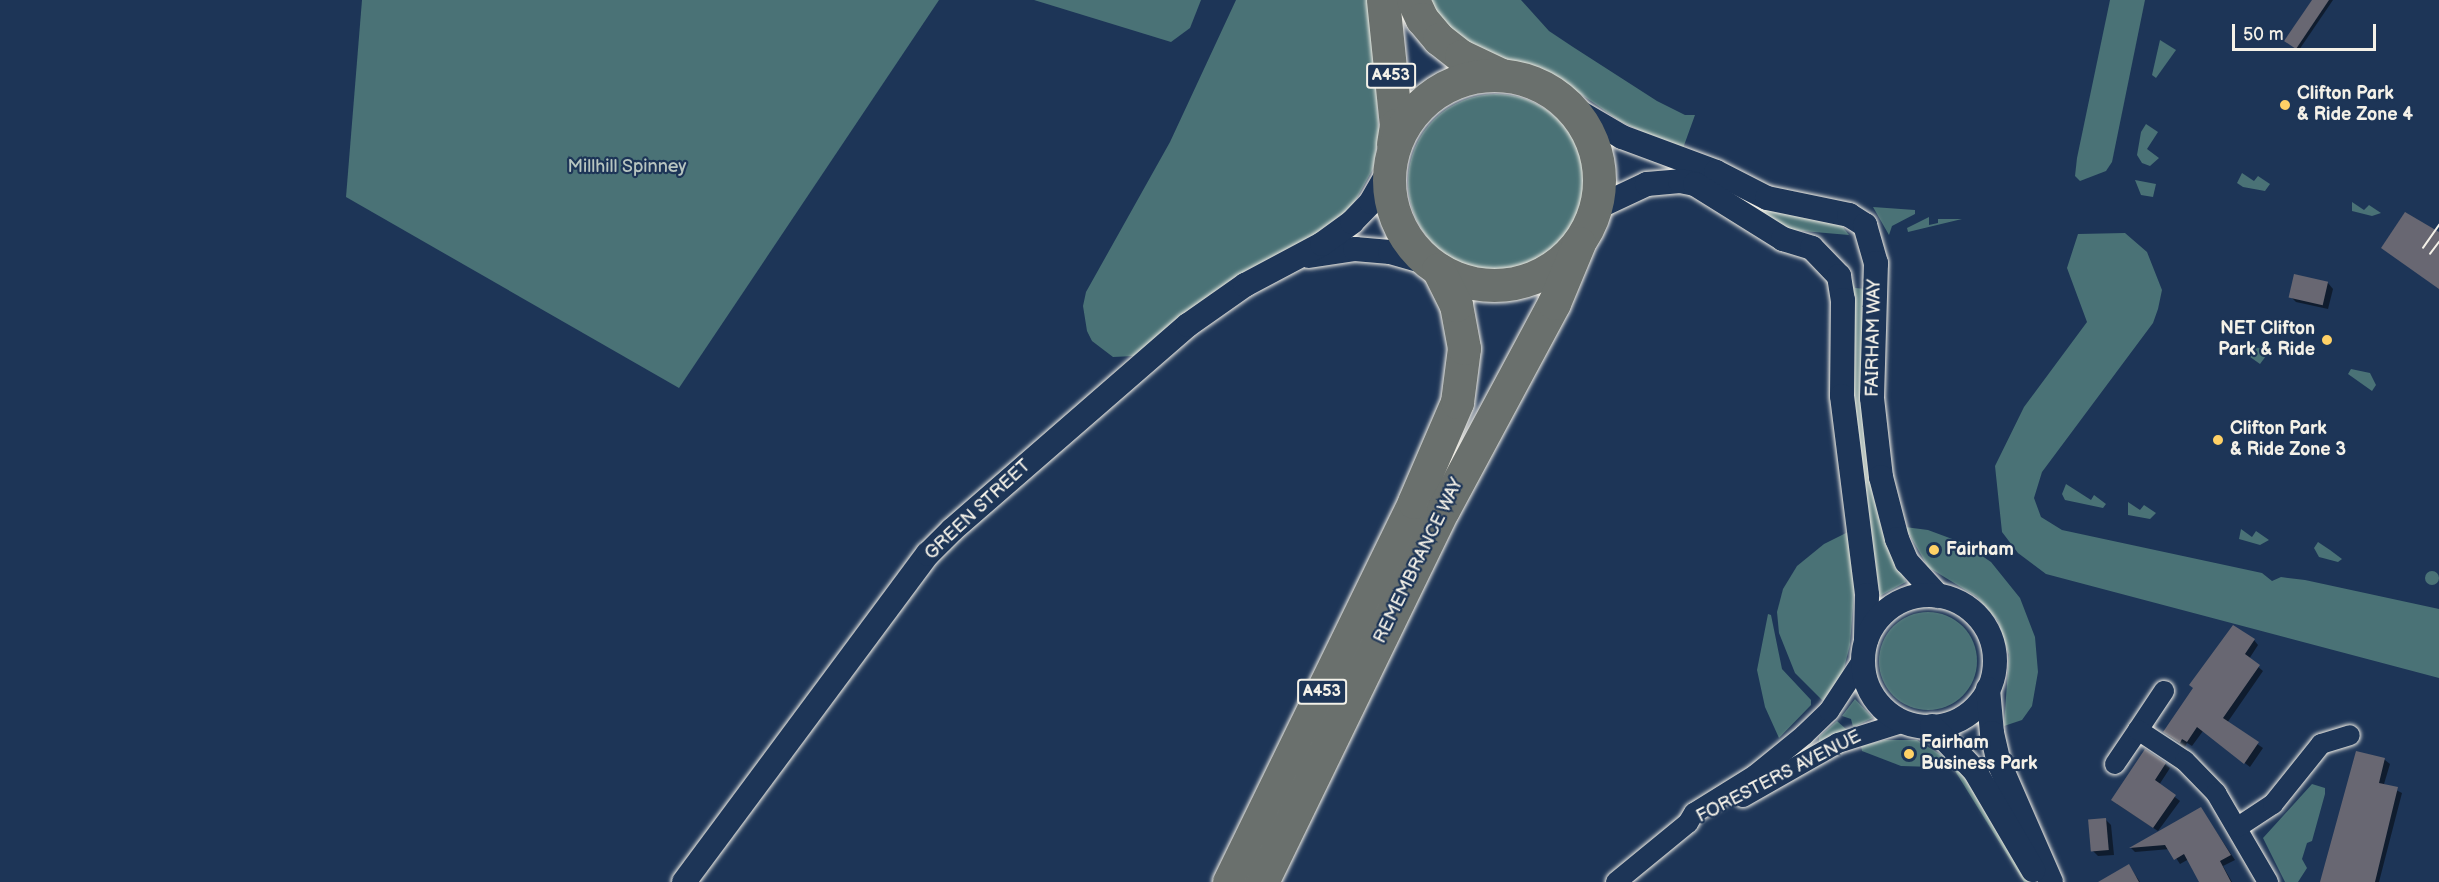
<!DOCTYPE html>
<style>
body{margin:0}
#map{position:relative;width:2439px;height:882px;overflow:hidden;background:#1d3557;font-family:"Balsamiq Sans",sans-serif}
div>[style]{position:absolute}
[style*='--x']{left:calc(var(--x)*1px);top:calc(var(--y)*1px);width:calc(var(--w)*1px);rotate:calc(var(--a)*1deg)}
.green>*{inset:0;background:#4a7276}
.round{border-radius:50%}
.shadow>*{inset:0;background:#0007}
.building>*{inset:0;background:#686772;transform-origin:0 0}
.roads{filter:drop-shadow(0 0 2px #f4f1e8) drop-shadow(0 0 2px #f4f1e8)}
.minor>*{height:20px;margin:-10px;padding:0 10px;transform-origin:10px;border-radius:10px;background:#1d3557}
.tertiary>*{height:24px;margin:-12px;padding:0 12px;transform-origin:12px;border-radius:12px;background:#1d3557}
.tertiary>.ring{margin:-12px;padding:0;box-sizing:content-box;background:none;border:24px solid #1d3557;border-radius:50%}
.trunk>*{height:33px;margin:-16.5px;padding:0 16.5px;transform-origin:16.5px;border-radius:16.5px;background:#6a706d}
.trunk>.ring{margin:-16.5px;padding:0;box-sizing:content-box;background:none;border:33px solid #6a706d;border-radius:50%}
.tram>*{height:1.5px;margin:-0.75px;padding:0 0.75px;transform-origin:0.75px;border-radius:0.75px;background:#f4f1e8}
.dots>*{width:16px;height:16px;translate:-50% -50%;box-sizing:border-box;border:3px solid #1d3557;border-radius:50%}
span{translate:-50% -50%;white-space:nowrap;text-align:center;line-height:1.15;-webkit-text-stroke:4.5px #1d3557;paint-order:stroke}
.shield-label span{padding:2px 4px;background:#1d3557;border:2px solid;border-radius:4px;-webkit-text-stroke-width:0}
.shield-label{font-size:16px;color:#f4f1e8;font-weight:700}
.poi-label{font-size:18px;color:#f4f1e8;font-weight:700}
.left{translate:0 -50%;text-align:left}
.right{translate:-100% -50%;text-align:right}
.park-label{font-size:18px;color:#b8c5c0}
.street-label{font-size:18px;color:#f4f1e8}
.scale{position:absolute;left:2232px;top:24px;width:144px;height:27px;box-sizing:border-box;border:3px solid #f4f1e8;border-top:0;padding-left:8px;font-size:18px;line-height:21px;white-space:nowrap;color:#f4f1e8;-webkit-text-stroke:4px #1d3557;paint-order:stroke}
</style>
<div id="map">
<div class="green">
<div style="clip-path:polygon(362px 0,939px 0,679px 388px,346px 197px)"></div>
<div style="clip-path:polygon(1034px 0,1201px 0,1190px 28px,1171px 42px)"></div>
<div style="clip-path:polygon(1236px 0,1370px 0,1379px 131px,1373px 169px,1348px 214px,1172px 326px,1134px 356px,1113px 357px,1092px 341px,1087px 331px,1083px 306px,1086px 292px,1170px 142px)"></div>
<div style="clip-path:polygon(1425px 0,1521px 0,1549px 31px,1573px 47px,1657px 101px,1685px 115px,1695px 115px,1682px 151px,1620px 121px,1547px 71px,1495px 58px,1461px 42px)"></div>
<div style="clip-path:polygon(2110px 0,2145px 0,2112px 162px,2106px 171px,2080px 181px,2075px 176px,2077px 158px)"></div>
<div style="clip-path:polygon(2160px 40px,2176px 50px,2156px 78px,2152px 75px)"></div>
<div class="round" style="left:1408px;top:94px;width:176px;height:176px"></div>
<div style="clip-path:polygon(2146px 124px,2158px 132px,2147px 149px,2159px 158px,2150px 166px,2142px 163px,2137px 155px,2141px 132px)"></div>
<div style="clip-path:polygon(2242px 173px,2254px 181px,2258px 176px,2270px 184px,2265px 191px,2243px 187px,2237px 183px)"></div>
<div style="clip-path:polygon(2135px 180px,2156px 184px,2153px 197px,2141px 195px)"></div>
<div style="clip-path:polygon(2352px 202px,2364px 210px,2369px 205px,2381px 213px,2372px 216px,2352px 211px)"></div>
<div style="clip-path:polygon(1760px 207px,1842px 226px,1849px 235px,1791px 230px,1758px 210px)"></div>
<div style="clip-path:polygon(1873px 207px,1915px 210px,1915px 214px,1892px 226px,1889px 235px)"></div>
<div style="clip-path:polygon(1929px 217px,1929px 225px,1938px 223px,1938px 219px,1962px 219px,1908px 232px,1907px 228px)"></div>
<div style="clip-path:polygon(2125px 233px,2147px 252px,2162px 290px,2158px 309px,2153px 323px,2042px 472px,2034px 498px,2041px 517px,2062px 530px,2262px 573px,2272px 581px,2281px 577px,2305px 580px,2439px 609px,2439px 678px,2046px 574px,2018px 553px,2002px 532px,1995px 466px,2024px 407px,2087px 322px,2067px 268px,2078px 234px)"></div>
<div style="clip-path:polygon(1851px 277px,1855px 288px,1866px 289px,1872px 486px,1886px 540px,1906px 582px,1880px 596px,1851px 393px)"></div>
<div style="clip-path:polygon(2239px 344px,2264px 349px,2266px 356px,2260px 364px,2236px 347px)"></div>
<div style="clip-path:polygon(2351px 369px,2370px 373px,2376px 385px,2372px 391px,2348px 374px)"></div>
<div style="clip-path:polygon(2066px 484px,2091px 500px,2094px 495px,2106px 504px,2103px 508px,2065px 500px,2062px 494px)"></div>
<div style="clip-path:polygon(2128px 502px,2140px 510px,2144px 505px,2156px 513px,2150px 519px,2128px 515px)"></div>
<div style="clip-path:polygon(1905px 527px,1928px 530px,1963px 543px,1991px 562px,2020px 598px,2035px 637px,2038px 672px,2032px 706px,2022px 720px,2004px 726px,2009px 655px,1998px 621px,1977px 597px,1928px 567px)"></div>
<div style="clip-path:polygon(2241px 529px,2252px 537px,2256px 531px,2269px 540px,2260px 545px,2239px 539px)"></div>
<div style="clip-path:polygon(1848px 532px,1855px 580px,1850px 645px,1843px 672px,1823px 701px,1795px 673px,1779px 633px,1777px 612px,1783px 589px,1797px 566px,1824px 544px)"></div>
<div style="clip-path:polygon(2318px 542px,2330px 550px,2342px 559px,2338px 562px,2319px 557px,2314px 548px)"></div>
<div class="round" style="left:2425px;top:571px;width:14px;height:14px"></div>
<div class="round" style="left:1879px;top:612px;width:98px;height:98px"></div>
<div style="clip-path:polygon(1768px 614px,1771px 615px,1782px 669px,1811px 700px,1811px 705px,1779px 738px,1765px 707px,1757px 670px)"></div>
<div style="clip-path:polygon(1855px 699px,1873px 718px,1853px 727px,1851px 719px,1842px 716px)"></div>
<div style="clip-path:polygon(1837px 721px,1847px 730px,1819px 743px,1819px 737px)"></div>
<div style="clip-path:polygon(1885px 740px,1917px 740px,1951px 761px,1933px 767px,1901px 766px,1862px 751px,1861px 746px)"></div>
<div style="clip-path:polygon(1955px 764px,1964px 774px,2030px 882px,2024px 882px,1952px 766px)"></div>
<div style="clip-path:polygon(2312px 784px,2325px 788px,2325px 794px,2312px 841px,2307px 843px,2302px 859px,2307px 868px,2298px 882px,2285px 882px,2263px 838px)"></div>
</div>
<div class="shadow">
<div style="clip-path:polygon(2313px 0,2333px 0,2299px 50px,2288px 43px)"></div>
<div style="clip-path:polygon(2295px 276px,2328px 283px,2333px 289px,2328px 309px,2296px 302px,2291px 297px)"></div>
<div style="clip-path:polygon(2254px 640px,2258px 645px,2249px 659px,2263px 671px,2227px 723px,2263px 748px,2250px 767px,2203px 731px,2192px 746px,2187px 743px,2185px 747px,2170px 737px,2165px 732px)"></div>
<div style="clip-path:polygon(2357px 753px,2385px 760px,2390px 764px,2384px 784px,2402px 793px,2379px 882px,2321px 882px)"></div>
<div style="clip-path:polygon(2165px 764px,2170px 768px,2159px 785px,2180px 801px,2158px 831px,2117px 804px)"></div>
<div style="clip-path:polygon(2201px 809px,2235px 860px,2223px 866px,2232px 882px,2201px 882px,2189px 859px,2180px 864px,2170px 849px,2135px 852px,2131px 848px)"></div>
<div style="clip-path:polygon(2106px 820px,2111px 825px,2114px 855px,2098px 856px,2093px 851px)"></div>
<div style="clip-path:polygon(2129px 866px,2140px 882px,2116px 882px)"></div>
</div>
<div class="building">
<div style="clip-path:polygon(2312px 0,2329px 0,2296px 49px,2284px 41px)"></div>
<div style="clip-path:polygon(2405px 212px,2439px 232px,2439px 289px,2381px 248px)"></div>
<div style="left:2294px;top:274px;width:35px;height:24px;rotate:13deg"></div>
<div style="clip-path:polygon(2233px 625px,2255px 639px,2245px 654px,2260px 665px,2223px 718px,2259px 742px,2244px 764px,2197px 727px,2187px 742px,2182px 739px,2180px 743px,2163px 732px,2193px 688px,2189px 685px)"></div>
<div style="clip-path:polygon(2145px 749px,2166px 763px,2155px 780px,2176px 795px,2153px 828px,2111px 800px)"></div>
<div style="clip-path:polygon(2356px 751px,2385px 758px,2379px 783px,2398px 787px,2375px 882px,2320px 882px)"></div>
<div style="clip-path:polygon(2201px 807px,2231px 855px,2220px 861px,2231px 882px,2199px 882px,2184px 854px,2174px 860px,2165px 845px,2129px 848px)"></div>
<div style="left:2106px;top:818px;width:32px;height:18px;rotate:85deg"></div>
<div style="clip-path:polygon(2129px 864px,2139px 882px,2098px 882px)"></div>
</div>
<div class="roads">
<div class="minor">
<div style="--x:2138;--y:730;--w:47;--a:-56.3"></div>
<div style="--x:2115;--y:764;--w:41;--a:-55.9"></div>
<div style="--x:2138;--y:730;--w:56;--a:33.4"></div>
<div style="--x:2185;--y:761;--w:45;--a:45.9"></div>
<div style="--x:2216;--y:793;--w:103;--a:59.7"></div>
<div style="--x:1743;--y:797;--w:109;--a:-29.6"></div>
<div style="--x:1838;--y:743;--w:70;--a:-17.4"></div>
<div style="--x:2238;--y:827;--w:42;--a:-33.3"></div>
<div style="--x:2273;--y:804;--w:77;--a:-51.3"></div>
<div style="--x:2321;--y:744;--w:30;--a:-17"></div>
<div style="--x:1616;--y:882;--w:93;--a:-39.3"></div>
<div style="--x:1688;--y:823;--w:12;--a:-59"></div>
<div style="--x:1694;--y:813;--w:72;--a:-31.9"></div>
<div style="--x:1755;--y:775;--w:63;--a:-39.2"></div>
<div style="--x:1804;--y:735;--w:35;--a:-44"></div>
<div style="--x:1829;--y:711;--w:62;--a:-56.8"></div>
</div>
<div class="tertiary">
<div style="--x:1571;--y:107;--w:59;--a:30.5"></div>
<div style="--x:1622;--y:137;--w:100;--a:20.4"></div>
<div style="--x:1716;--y:172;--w:57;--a:27"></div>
<div style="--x:1767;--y:198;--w:84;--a:11.7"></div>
<div style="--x:1849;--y:215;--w:19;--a:32"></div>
<div style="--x:1865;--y:225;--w:40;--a:74"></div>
<div style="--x:1876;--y:263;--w:135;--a:91.7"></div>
<div style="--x:1872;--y:398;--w:80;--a:83.5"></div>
<div style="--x:1881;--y:477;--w:64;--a:75.5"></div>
<div style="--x:1897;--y:539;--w:25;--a:67"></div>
<div style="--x:1907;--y:562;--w:46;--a:47.6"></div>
<div style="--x:1596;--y:208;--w:56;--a:-25.2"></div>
<div style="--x:1647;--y:184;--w:33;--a:-5"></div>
<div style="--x:1680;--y:181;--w:15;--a:11"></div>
<div style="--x:1695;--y:184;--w:104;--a:32"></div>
<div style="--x:1783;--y:239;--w:30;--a:17"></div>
<div style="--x:1812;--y:248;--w:39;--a:46"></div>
<div style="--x:1839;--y:276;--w:24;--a:81"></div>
<div style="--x:1843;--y:300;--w:96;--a:90.6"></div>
<div style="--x:1842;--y:396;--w:201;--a:82.8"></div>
<div style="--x:1867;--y:595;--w:45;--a:91.3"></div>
<div style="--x:1309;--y:256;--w:47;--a:-8.7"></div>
<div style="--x:1355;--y:249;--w:35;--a:5"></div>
<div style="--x:1390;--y:252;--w:41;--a:15.8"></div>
<div class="ring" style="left:1863px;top:595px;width:108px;height:108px"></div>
<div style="--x:1988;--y:689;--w:44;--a:84.8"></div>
<div style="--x:1992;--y:733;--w:31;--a:77"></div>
<div style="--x:1999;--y:763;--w:130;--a:66.4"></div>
<div style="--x:1932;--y:726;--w:62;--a:46.3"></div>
<div style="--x:1975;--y:771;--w:115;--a:59.6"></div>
<div style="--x:684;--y:882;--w:409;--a:-53.4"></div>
<div style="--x:928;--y:554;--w:34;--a:-45"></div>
<div style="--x:952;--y:530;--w:313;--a:-41"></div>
<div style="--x:1188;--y:325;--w:70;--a:-35.1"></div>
<div style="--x:1245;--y:285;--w:87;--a:-28"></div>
<div style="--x:1322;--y:244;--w:37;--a:-36"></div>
<div style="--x:1352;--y:222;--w:28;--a:-46"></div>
<div style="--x:1371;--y:202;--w:36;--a:-60"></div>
</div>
<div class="trunk">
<div style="--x:1383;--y:0;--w:126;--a:84.1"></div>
<div style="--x:1396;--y:125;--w:19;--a:99"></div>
<div style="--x:1413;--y:0;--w:21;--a:65"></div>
<div style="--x:1422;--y:19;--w:26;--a:50"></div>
<div style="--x:1439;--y:39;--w:28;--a:38"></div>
<div style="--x:1461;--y:56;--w:42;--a:25.3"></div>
<div class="ring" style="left:1389px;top:75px;width:177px;height:177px"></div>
<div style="--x:1229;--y:882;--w:423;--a:-64"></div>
<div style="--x:1414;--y:502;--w:109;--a:-66.7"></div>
<div style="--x:1457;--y:402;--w:54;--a:-82.6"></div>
<div style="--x:1464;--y:348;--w:44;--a:-100.5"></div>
<div style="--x:1456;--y:305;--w:40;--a:-116.6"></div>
<div style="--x:1262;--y:882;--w:414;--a:-64.1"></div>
<div style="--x:1443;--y:510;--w:235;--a:-61.8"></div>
<div style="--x:1554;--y:303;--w:65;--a:-67.4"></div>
</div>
</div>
<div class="tram">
<div style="--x:2423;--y:248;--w:28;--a:-55"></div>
<div style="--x:2430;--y:254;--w:15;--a:-53"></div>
</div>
<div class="dots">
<div style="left:2285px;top:105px;background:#ffd166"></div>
<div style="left:2327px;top:340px;background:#ffd166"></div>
<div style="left:2218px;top:440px;background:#ffd166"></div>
<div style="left:1934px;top:550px;background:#ffd166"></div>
<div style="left:1909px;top:754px;background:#ffd166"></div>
</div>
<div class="shield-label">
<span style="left:1391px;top:76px">A453</span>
<span style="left:1322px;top:692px">A453</span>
</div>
<div class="poi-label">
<span class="left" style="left:2297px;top:105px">Clifton Park<br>&amp; Ride Zone 4</span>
<span class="right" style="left:2315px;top:340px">NET Clifton<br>Park &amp; Ride</span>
<span class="left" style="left:2230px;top:440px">Clifton Park<br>&amp; Ride Zone 3</span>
<span class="left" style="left:1946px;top:550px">Fairham</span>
<span class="left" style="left:1921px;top:754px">Fairham<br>Business Park</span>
</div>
<div class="park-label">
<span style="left:627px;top:167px">Millhill Spinney</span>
</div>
<div class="street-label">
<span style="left:1874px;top:338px;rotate:-89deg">FAIRHAM WAY</span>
<span style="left:978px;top:510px;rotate:-43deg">GREEN STREET</span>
<span style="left:1419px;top:561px;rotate:-64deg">REMEMBRANCE WAY</span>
<span style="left:1779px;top:777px;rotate:-27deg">FORESTERS AVENUE</span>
</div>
<div class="scale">50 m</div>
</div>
